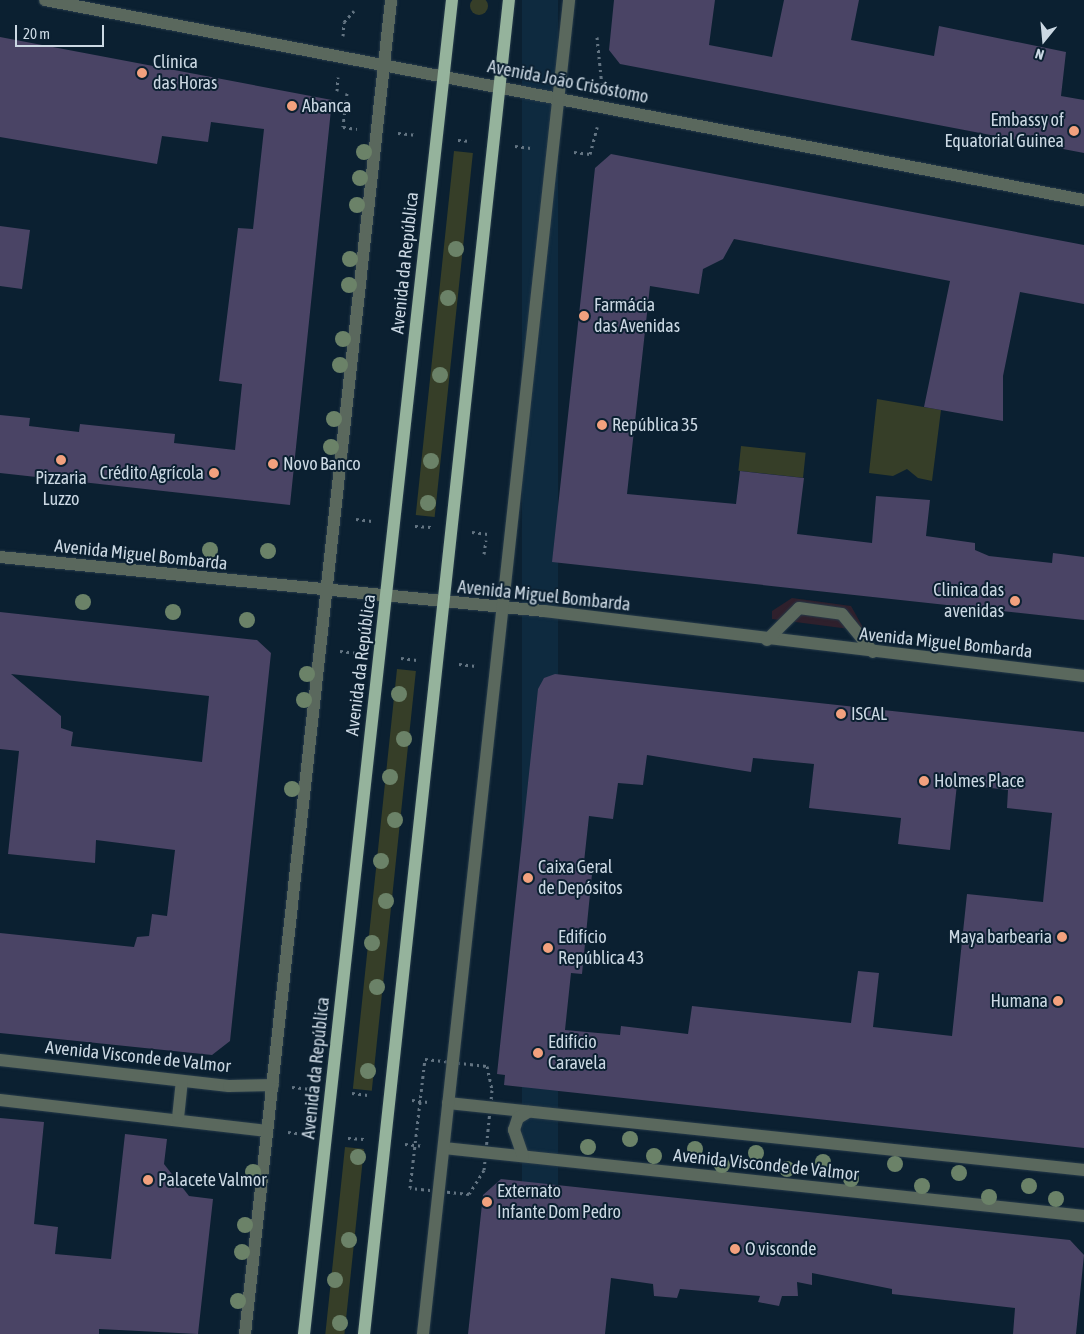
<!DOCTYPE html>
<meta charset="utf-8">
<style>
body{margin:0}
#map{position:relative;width:1084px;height:1334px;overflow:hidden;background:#0b2031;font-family:"Asap Condensed",sans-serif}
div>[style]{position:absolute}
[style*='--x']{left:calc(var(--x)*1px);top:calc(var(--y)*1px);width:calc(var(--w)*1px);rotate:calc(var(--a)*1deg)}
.commercial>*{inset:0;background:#2f202c}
.built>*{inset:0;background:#0e2a3f;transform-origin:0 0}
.green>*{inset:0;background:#363e28;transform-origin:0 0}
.round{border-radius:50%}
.building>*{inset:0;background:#4a4465}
.path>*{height:3px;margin-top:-1.5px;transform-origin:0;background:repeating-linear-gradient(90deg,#637482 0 2.5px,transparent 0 6.5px)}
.roads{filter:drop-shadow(0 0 1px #263a4a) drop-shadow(0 0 1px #263a4a)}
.minor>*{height:12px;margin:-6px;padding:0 6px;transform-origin:6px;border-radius:6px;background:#5a685d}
.major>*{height:12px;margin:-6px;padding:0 6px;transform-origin:6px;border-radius:6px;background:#95b39c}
.trees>*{width:16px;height:16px;margin:-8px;border-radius:50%;background:#6b8268}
.dots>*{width:14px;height:14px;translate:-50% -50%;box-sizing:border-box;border:2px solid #0b2031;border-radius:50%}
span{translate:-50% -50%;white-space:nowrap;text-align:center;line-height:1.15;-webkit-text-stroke:4px #0b2031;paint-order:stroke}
.poi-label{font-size:18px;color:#cbd8e3}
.left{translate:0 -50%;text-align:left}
.right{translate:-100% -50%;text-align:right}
.street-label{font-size:18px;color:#cbd8e3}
.north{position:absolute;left:1019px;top:15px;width:50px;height:50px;-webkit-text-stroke:4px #0b2031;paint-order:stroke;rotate:197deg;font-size:14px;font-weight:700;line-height:20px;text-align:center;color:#cbd8e3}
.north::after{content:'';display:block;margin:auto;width:18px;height:22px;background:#cbd8e3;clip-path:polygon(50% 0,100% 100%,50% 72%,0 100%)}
.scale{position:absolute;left:15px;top:25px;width:89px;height:22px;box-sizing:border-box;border:2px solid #cbd8e3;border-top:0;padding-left:6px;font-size:15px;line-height:18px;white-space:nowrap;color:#cbd8e3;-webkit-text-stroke:4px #0b2031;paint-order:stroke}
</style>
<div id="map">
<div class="commercial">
<div style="clip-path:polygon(792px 598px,851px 606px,865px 631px,772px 619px,772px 611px)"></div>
</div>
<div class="built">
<div style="left:522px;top:0;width:36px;height:1342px"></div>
</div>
<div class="green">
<div class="round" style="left:470px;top:-3px;width:18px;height:18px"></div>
<div style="left:454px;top:151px;width:19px;height:366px;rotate:6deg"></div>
<div style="clip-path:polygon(877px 399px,941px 410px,932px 481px,918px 478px,907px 469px,893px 476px,869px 473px)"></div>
<div style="left:741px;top:446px;width:65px;height:25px;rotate:6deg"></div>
<div style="left:397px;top:669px;width:19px;height:422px;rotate:6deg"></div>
<div style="left:345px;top:1147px;width:19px;height:188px;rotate:6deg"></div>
</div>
<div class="building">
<div style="clip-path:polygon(614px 0,715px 0,709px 45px,772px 57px,784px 0,859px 0,851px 40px,934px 56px,939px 26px,1066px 52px,1061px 96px,1084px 100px,1084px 153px,620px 64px,609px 50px)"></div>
<div style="clip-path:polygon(0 37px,332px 100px,290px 505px,0 473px,0 415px,30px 418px,29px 426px,79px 432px,80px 424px,175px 434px,174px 443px,235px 450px,242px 384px,219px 381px,238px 228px,253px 229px,264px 129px,211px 122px,208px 142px,162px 136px,157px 164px,0 137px)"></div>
<div style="clip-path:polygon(611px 154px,1084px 245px,1084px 304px,1020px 292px,1003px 376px,1003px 421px,924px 407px,950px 281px,734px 239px,723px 259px,703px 269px,699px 294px,650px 286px,627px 494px,736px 504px,740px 471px,804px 478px,797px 534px,872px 543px,876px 496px,930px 500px,926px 536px,975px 543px,975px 550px,989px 556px,1052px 563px,1053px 553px,1084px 557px,1084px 620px,552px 562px,595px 168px)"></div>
<div style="clip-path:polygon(0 226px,30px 230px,22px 289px,0 286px)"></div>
<div style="clip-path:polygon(evenodd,0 612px,257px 640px,271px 653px,230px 1041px,212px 1055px,0 1033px,0 933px,134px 947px,137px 937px,149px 936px,152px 914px,167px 916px,175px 850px,96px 840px,95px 863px,8px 854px,19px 751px,0 749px,0 612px,11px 674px,209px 696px,202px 762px,71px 746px,73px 732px,61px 728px,61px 716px,11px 674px)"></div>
<div style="clip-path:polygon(evenodd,555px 674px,1084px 732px,1084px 1148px,504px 1085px,505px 1075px,497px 1074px,538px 689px,544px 678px,555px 674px,647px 755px,751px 772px,753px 758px,814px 764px,809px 808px,901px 818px,898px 844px,950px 850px,957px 784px,1008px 790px,1007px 808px,1052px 813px,1043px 902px,967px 894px,952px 1036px,873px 1027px,879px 973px,858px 971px,851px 1023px,692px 1006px,688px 1034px,621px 1026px,620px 1035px,565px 1030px,571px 973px,582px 974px,593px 864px,584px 862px,589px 816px,613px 819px,618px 783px,643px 785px,647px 755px)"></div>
<div style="clip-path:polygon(0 1118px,44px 1122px,34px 1224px,58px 1227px,55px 1254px,111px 1259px,125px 1134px,167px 1139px,164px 1164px,189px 1196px,213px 1199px,198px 1334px,99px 1329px,99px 1334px,0 1334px)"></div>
<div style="clip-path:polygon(501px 1179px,1070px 1240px,1084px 1255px,1076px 1334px,1013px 1334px,1015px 1308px,892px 1294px,892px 1289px,812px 1273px,812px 1285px,797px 1282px,798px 1296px,782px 1296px,779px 1306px,758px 1302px,760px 1296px,680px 1289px,677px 1298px,654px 1296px,653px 1284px,611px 1278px,605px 1334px,468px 1334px,483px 1195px)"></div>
</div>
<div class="path">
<div style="--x:343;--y:36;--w:14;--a:-86"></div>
<div style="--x:344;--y:22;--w:15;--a:-48"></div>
<div style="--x:597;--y:37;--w:49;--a:84.2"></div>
<div style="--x:337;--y:91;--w:14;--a:-86"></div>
<div style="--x:347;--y:93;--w:34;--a:97"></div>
<div style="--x:343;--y:127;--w:14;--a:8"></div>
<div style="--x:398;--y:133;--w:19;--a:6"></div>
<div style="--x:458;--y:140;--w:13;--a:4"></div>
<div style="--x:515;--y:146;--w:16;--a:7"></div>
<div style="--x:574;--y:152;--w:16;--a:7"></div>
<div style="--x:590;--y:154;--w:28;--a:-75"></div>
<div style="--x:356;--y:519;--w:16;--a:7"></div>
<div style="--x:415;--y:526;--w:16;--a:4"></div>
<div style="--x:472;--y:532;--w:16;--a:7"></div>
<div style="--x:484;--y:554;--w:14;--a:-82"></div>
<div style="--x:340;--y:651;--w:17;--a:7"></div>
<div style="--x:401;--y:658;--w:16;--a:7"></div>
<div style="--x:459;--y:664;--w:17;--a:7"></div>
<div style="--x:425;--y:1059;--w:62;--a:6.4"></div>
<div style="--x:487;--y:1066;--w:25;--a:78"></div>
<div style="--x:492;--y:1090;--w:80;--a:95.7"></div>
<div style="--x:484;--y:1170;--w:28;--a:122"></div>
<div style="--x:469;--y:1194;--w:59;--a:-174.2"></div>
<div style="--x:410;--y:1188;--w:130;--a:-83.4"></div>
<div style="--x:292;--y:1087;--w:19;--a:6"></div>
<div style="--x:352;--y:1093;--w:16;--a:7"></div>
<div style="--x:412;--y:1100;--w:16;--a:7"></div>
<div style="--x:288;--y:1132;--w:16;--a:7"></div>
<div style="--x:348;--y:1138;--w:16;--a:4"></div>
<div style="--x:405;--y:1144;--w:19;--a:6"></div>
</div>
<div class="roads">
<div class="minor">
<div style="--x:45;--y:0;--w:1058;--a:10.9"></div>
<div style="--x:0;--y:557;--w:547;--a:5.67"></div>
<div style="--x:544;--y:611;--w:544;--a:6.86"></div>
<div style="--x:767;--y:640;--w:45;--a:-45"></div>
<div style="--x:799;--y:608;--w:43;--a:7.9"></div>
<div style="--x:842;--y:614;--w:49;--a:50.8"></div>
<div style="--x:0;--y:1060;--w:230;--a:6.5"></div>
<div style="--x:229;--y:1086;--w:44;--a:-1.3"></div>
<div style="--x:0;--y:1100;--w:269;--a:6.6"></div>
<div style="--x:448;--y:1103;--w:640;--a:6.01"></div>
<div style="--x:178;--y:1118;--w:37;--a:-84"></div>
<div style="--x:444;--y:1148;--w:644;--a:6.06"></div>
<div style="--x:523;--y:1156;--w:28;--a:-109"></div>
<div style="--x:514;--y:1130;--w:13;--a:-72"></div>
<div style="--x:518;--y:1118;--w:12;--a:-31"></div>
<div style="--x:245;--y:1334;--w:1342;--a:-83.75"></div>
<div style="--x:423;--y:1334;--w:1342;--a:-83.75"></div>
</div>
<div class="major">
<div style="--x:304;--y:1334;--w:1342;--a:-83.67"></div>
<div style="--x:364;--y:1334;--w:1342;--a:-83.8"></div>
</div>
</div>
<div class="trees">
<div style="left:364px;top:152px"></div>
<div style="left:360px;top:178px"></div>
<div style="left:357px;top:205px"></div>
<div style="left:456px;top:249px"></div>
<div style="left:350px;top:259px"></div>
<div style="left:349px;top:285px"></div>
<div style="left:448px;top:298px"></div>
<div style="left:343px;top:339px"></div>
<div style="left:340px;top:365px"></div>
<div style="left:440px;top:375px"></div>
<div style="left:334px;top:419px"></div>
<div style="left:331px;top:447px"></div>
<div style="left:431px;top:461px"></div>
<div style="left:428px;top:503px"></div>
<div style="left:210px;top:550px"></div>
<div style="left:268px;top:551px"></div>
<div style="left:83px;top:602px"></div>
<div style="left:173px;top:612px"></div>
<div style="left:247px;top:620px"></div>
<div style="left:307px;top:674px"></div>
<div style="left:399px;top:694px"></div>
<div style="left:304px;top:700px"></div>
<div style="left:404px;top:739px"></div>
<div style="left:390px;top:777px"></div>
<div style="left:292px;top:789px"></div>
<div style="left:395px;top:820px"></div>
<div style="left:381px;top:861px"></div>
<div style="left:386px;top:901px"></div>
<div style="left:372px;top:943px"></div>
<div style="left:377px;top:987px"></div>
<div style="left:368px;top:1071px"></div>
<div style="left:630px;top:1139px"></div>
<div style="left:588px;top:1147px"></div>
<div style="left:695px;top:1149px"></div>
<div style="left:756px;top:1153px"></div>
<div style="left:654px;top:1156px"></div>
<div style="left:358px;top:1157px"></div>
<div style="left:823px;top:1162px"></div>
<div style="left:895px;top:1164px"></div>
<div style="left:722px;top:1165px"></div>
<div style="left:787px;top:1169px"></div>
<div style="left:253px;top:1172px"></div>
<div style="left:959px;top:1173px"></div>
<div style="left:851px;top:1179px"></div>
<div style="left:922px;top:1186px"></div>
<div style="left:1029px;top:1186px"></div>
<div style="left:989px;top:1197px"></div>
<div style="left:1056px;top:1199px"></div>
<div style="left:245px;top:1225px"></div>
<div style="left:349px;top:1240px"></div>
<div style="left:242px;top:1252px"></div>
<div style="left:335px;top:1280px"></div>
<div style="left:238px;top:1301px"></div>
<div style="left:340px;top:1323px"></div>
</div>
<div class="dots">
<div style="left:142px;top:73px;background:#f2a17e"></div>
<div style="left:292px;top:106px;background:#f2a17e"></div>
<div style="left:1074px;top:131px;background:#f2a17e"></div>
<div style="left:584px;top:316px;background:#f2a17e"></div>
<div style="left:602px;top:425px;background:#f2a17e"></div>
<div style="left:61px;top:460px;background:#f2a17e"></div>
<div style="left:273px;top:464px;background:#f2a17e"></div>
<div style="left:214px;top:473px;background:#f2a17e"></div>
<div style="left:1015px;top:601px;background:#f2a17e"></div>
<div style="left:841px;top:714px;background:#f2a17e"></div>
<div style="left:924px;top:781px;background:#f2a17e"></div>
<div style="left:528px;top:878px;background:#f2a17e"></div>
<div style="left:1062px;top:937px;background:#f2a17e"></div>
<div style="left:548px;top:948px;background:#f2a17e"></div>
<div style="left:1058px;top:1001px;background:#f2a17e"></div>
<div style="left:538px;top:1053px;background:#f2a17e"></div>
<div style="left:148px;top:1180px;background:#f2a17e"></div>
<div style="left:487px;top:1202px;background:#f2a17e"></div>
<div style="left:735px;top:1249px;background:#f2a17e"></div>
</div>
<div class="poi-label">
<span class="left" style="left:153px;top:73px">Clínica<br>das Horas</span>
<span class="left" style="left:302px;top:106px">Abanca</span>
<span class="right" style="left:1064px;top:131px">Embassy of<br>Equatorial Guinea</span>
<span class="left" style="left:594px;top:316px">Farmácia<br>das Avenidas</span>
<span class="left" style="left:612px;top:425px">República 35</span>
<span class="left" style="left:283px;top:464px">Novo Banco</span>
<span class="right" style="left:204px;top:473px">Crédito Agrícola</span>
<span style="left:61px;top:489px">Pizzaria<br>Luzzo</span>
<span class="right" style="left:1004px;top:601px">Clinica das<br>avenidas</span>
<span class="left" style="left:851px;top:714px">ISCAL</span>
<span class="left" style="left:934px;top:781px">Holmes Place</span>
<span class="left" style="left:538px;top:878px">Caixa Geral<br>de Depósitos</span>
<span class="right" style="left:1052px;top:937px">Maya barbearia</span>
<span class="left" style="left:558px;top:948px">Edifício<br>República 43</span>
<span class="right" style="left:1048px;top:1001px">Humana</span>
<span class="left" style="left:548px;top:1053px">Edifício<br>Caravela</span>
<span class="left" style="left:158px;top:1180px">Palacete Valmor</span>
<span class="left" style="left:497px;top:1202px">Externato<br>Infante Dom Pedro</span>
<span class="left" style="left:745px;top:1249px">O visconde</span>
</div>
<div class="street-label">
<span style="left:568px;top:82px;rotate:11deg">Avenida João Crisóstomo</span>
<span style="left:405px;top:263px;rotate:-84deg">Avenida da República</span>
<span style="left:141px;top:555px;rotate:6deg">Avenida Miguel Bombarda</span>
<span style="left:544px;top:596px;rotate:6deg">Avenida Miguel Bombarda</span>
<span style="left:946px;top:643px;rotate:6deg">Avenida Miguel Bombarda</span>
<span style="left:361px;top:665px;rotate:-83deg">Avenida da República</span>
<span style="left:138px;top:1057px;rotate:6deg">Avenida Visconde de Valmor</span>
<span style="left:316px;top:1068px;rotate:-84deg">Avenida da República</span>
<span style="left:766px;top:1165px;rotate:6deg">Avenida Visconde de Valmor</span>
</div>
<div class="north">N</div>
<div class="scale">20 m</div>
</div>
